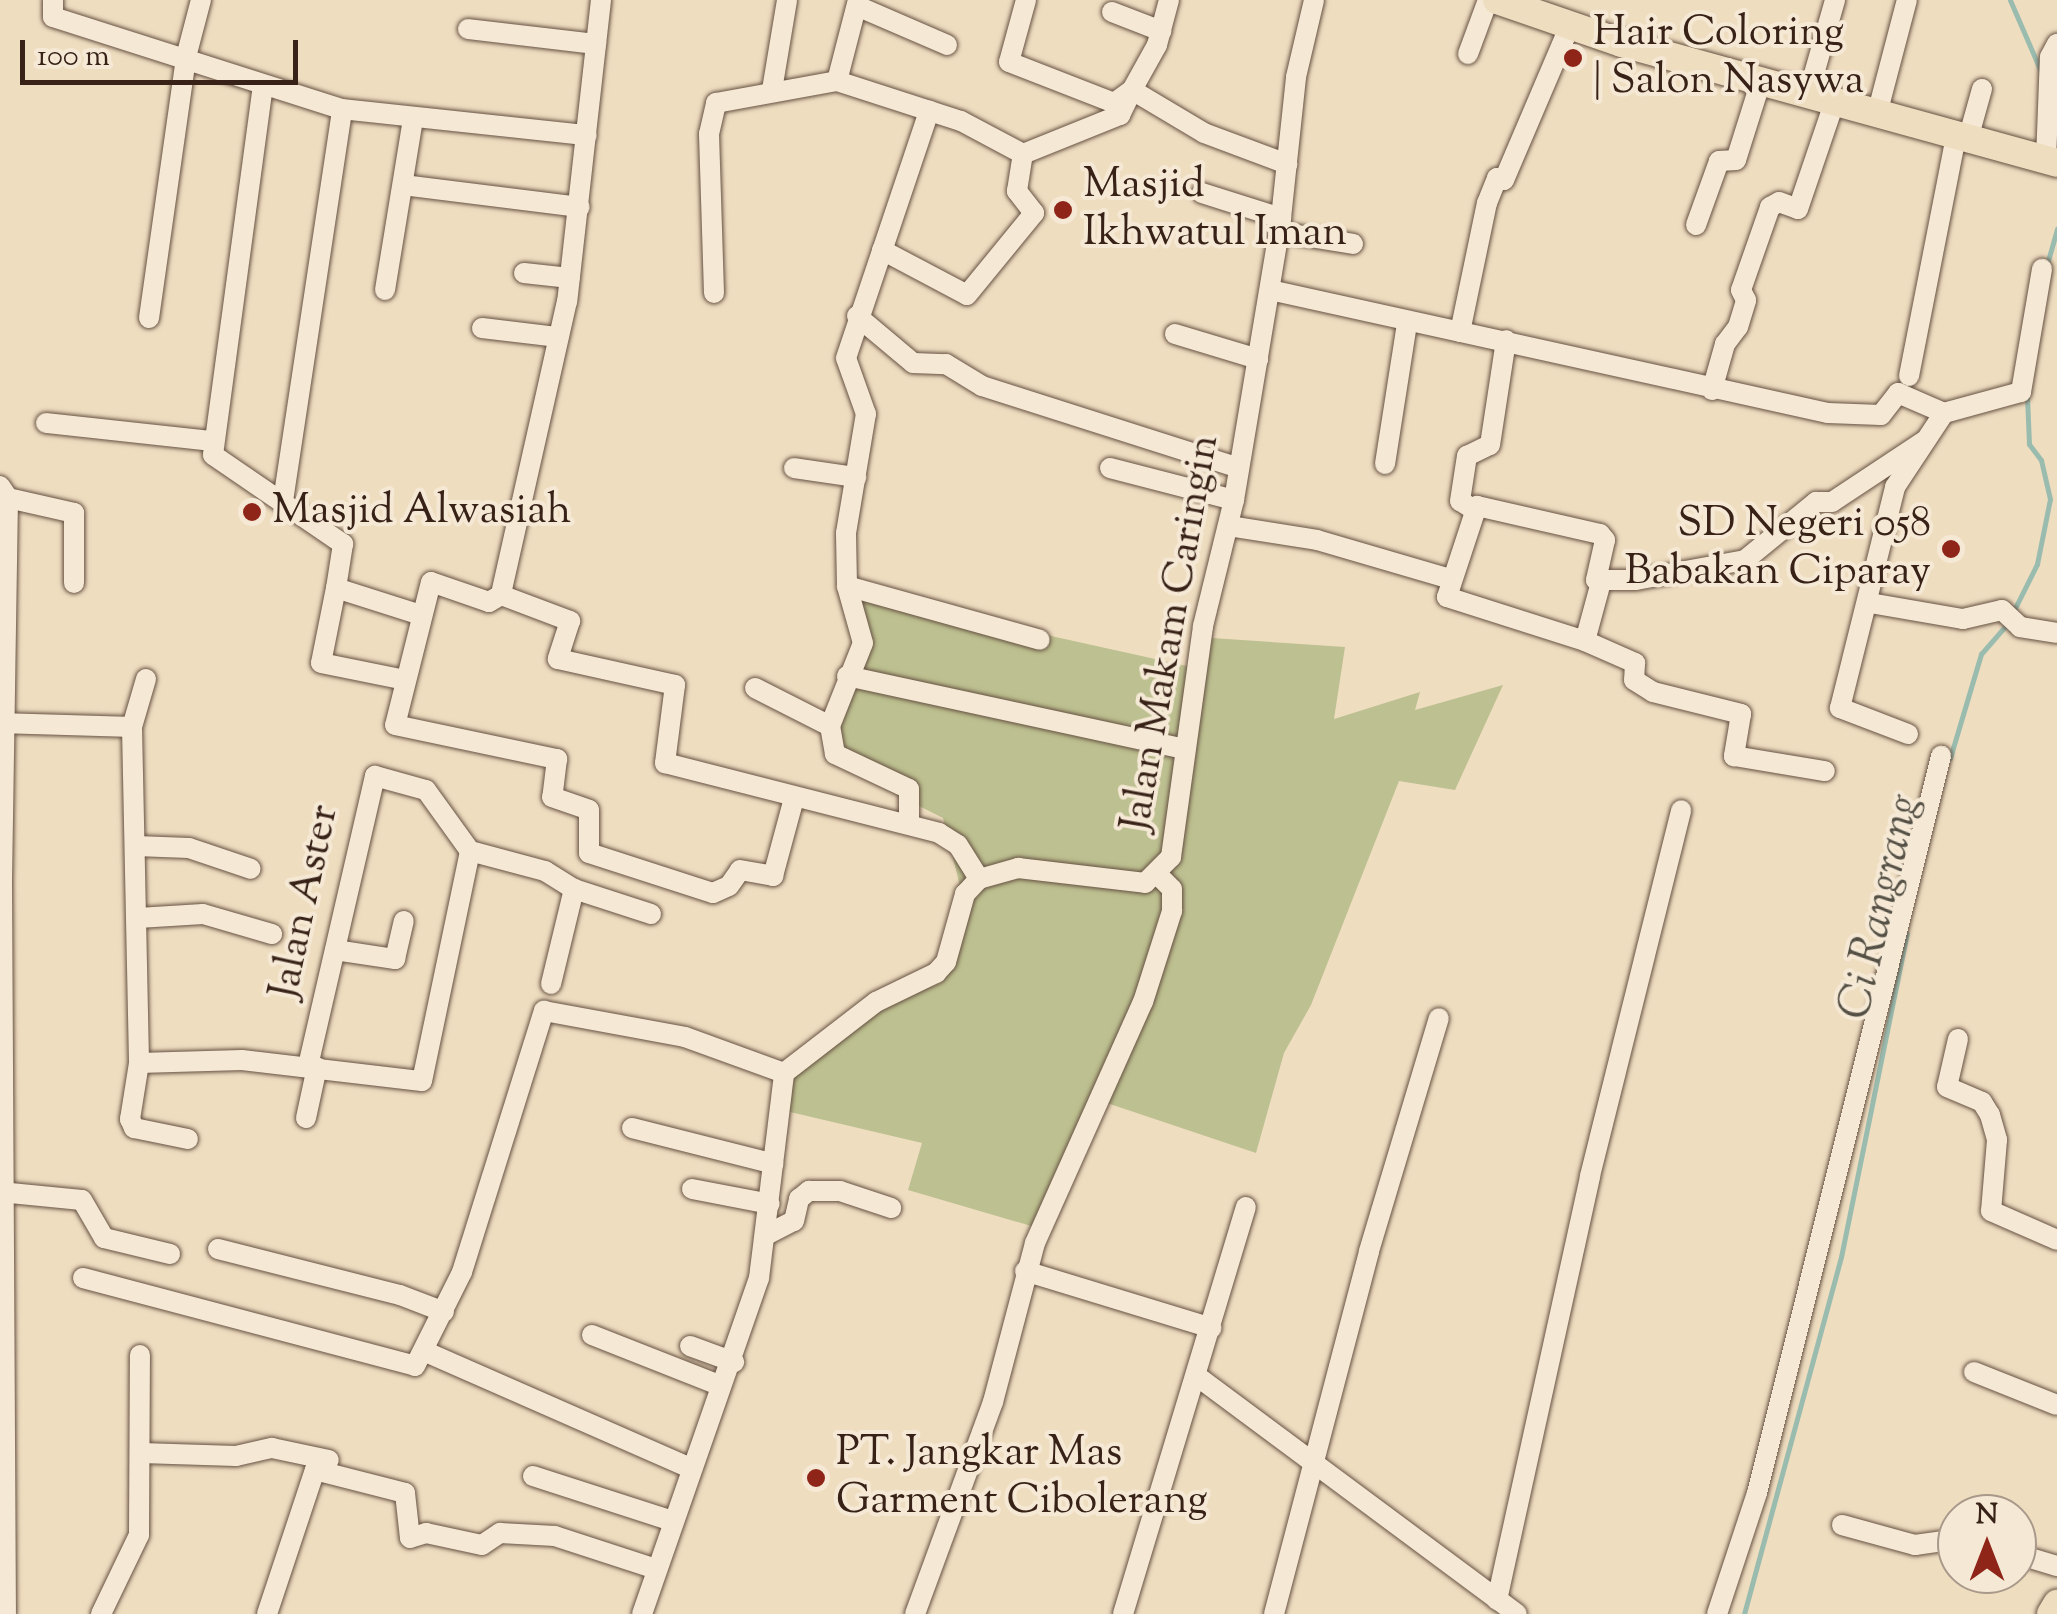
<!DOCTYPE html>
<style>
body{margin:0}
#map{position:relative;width:2057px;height:1614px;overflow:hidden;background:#efddc0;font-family:"Sorts Mill Goudy",serif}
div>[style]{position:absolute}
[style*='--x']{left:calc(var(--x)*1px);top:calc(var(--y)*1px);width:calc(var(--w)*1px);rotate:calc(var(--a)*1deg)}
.green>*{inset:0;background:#bdc090}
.stream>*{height:5px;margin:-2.5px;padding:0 2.5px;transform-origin:2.5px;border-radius:2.5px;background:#9abcaf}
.roads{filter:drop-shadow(0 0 2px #665142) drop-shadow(0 0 2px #665142)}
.minor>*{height:20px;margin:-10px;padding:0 10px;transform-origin:10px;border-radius:10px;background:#f5e9d6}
.major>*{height:28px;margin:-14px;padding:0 14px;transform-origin:14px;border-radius:14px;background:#efddc0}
.dots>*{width:28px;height:28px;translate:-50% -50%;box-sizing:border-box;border:5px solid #f5e9d6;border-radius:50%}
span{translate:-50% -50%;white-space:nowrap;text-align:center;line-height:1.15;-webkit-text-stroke:8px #f5e9d6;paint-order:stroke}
.poi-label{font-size:42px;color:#382218}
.left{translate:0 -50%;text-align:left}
.right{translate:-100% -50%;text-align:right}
.street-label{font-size:42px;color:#382218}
.water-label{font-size:45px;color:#555045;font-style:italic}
.north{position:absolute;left:1937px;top:1494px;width:100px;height:100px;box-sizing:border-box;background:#f5e9d6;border:2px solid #a9998a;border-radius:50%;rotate:0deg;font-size:28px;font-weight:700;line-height:40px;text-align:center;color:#382218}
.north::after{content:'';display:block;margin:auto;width:35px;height:45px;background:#8f2418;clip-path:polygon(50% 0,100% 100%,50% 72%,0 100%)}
.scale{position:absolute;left:20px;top:40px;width:278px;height:45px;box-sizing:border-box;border:5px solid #382218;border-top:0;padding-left:12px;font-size:30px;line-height:35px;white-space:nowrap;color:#382218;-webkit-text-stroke:8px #f5e9d6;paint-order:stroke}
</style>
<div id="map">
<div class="green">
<div style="clip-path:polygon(848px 591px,1205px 670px,1212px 638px,1345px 647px,1334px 719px,1420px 692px,1415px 710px,1503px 685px,1455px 790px,1399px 781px,1311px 1005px,1284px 1053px,1256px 1153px,1095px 1099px,1038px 1228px,908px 1190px,922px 1143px,786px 1111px,787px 1076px,881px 1005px,941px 983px,958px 956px,964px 902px,943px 818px,835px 764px,832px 728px,868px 656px)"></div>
</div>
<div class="stream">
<div style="--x:2010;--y:0;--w:81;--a:66.6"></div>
<div style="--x:2047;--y:264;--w:37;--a:-74"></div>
<div style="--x:2012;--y:614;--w:56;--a:-63.4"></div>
<div style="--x:2037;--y:564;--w:66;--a:-78.7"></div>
<div style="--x:2050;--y:499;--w:40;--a:-103"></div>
<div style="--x:2041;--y:460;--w:20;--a:-127"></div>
<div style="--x:2029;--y:444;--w:47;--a:-92.4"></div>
<div style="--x:1950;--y:758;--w:109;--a:-73.4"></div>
<div style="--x:1981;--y:654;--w:40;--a:-49"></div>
<div style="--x:1744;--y:1614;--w:370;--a:-74.8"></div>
<div style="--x:1841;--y:1257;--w:330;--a:-78.5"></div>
</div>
<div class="roads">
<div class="minor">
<div style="--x:53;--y:0;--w:17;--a:90"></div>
<div style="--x:53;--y:17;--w:303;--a:17.7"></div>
<div style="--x:342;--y:109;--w:246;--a:6.1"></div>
<div style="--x:601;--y:0;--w:303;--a:96.4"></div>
<div style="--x:567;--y:301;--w:301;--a:102.7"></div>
<div style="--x:501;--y:595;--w:14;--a:150"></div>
<div style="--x:489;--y:602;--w:61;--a:-161"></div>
<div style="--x:431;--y:582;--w:147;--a:104.1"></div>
<div style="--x:395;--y:725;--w:166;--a:11.9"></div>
<div style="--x:557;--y:759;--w:38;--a:97"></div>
<div style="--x:552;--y:797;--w:39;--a:19"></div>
<div style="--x:589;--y:810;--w:43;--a:90"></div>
<div style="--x:589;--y:853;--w:130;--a:17.9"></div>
<div style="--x:713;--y:893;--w:17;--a:-24"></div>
<div style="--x:729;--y:886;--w:19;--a:-55"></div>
<div style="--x:740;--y:870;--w:34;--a:10"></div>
<div style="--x:773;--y:876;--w:81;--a:-74.9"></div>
<div style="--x:1026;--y:0;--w:64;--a:105.3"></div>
<div style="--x:1009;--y:62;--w:113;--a:21.3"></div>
<div style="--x:1114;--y:103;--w:22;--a:-36"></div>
<div style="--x:1132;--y:90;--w:51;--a:-60.9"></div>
<div style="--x:1157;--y:45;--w:47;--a:-75.1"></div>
<div style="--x:857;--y:6;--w:98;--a:23.4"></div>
<div style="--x:1112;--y:12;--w:53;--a:21.2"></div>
<div style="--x:468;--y:29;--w:129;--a:6.7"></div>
<div style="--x:1468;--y:54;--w:58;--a:-69.7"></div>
<div style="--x:837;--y:81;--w:130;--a:17.9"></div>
<div style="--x:961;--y:121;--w:70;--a:28"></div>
<div style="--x:1023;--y:154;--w:105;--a:-21.9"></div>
<div style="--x:1120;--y:115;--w:28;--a:-64"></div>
<div style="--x:1132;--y:90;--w:84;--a:30.8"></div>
<div style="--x:1204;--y:133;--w:89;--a:20.5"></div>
<div style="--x:263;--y:85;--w:373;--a:97.7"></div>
<div style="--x:213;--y:455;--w:158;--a:34.4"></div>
<div style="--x:343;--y:544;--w:45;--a:99"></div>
<div style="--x:336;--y:588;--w:89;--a:17.6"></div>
<div style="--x:772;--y:90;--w:91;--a:-80.5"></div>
<div style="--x:1808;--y:95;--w:99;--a:-74.1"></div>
<div style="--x:1877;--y:114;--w:118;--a:-75.3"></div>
<div style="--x:1968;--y:139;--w:52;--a:-74.4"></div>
<div style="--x:2046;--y:160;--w:103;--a:-87.8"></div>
<div style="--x:2050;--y:57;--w:15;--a:-62"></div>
<div style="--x:403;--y:185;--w:178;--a:7.1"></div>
<div style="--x:1202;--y:193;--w:83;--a:17.6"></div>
<div style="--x:1696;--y:225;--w:68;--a:-70.2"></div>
<div style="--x:1719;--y:161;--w:17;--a:-3"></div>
<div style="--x:1736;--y:160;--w:80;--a:-72.5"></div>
<div style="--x:1279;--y:232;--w:75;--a:9.2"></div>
<div style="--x:882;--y:250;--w:96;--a:27.9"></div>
<div style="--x:967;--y:295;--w:106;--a:-50.7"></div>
<div style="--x:1034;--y:213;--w:28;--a:-128"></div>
<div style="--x:1017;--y:191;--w:37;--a:-81"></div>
<div style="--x:524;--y:273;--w:46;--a:6.2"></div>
<div style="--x:385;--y:290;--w:173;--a:-80.7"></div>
<div style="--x:1270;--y:290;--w:571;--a:12.43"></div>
<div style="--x:1828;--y:413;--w:53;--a:2.2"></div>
<div style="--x:1881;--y:415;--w:28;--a:-52"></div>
<div style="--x:1898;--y:393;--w:50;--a:23.5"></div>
<div style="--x:714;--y:293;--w:159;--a:-91.8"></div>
<div style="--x:709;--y:134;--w:32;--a:-77"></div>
<div style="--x:716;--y:103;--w:123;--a:-10.3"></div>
<div style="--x:837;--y:81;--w:84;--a:-75.5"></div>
<div style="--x:857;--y:316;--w:73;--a:40"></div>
<div style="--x:913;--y:363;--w:33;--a:2"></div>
<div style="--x:946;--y:364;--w:42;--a:31.4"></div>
<div style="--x:982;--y:386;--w:270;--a:17.7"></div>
<div style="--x:149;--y:318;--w:264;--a:-81.9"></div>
<div style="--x:186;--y:57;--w:59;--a:-75.3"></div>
<div style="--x:482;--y:328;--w:77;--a:6.8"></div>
<div style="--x:1460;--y:332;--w:132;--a:-78.2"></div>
<div style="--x:1487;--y:203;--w:27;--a:-68"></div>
<div style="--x:1497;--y:178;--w:7;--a:16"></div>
<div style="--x:1504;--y:180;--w:168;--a:-66.9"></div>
<div style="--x:1175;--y:334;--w:87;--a:16.8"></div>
<div style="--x:1909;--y:376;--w:245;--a:-78.9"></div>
<div style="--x:1712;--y:390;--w:48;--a:-74.2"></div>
<div style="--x:1725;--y:344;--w:21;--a:-53"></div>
<div style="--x:1738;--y:327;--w:28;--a:-73"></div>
<div style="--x:1746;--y:300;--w:11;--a:-117"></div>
<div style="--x:1741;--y:290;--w:88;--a:-70.7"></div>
<div style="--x:1770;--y:207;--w:10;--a:-29"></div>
<div style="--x:1779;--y:202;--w:20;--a:20"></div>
<div style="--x:1798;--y:209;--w:112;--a:-71.2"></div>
<div style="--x:46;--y:423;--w:167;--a:6.2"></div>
<div style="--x:1385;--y:464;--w:143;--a:-81.1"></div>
<div style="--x:794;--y:468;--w:63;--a:8.3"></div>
<div style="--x:1110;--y:468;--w:128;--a:14.5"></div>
<div style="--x:0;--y:486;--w:14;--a:56"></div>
<div style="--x:8;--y:498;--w:386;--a:90.9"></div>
<div style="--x:2;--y:884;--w:730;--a:89.69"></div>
<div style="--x:8;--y:498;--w:68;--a:12.8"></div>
<div style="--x:74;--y:513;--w:70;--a:90"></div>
<div style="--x:283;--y:501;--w:396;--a:-81.4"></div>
<div style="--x:1473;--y:509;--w:15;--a:-148"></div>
<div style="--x:1460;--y:501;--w:46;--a:-81.2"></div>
<div style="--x:1467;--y:456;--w:25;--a:-26"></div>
<div style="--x:1490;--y:445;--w:106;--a:-81.3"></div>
<div style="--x:1229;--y:526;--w:89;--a:9"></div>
<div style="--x:1317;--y:540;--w:139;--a:16.3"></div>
<div style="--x:1601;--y:582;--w:61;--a:105.2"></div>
<div style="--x:1585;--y:641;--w:145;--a:-162.3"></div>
<div style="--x:1447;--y:597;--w:96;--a:-71.8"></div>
<div style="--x:1477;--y:506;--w:126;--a:12.8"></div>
<div style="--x:1600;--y:534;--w:8;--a:50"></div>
<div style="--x:1605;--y:540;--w:41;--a:102.7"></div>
<div style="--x:1596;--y:580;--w:40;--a:0"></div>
<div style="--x:1636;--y:580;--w:111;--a:-10.4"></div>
<div style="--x:1745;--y:560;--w:92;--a:-39.2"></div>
<div style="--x:1816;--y:502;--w:16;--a:0"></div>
<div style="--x:1832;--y:502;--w:110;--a:-33.5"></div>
<div style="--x:847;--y:586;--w:200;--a:15.6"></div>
<div style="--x:336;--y:588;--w:76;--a:101.3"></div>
<div style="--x:321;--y:663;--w:86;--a:11.4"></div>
<div style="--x:501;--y:595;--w:74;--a:20.6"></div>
<div style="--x:570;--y:621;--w:40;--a:108"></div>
<div style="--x:558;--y:659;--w:120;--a:12.5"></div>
<div style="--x:675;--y:685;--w:79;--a:97.3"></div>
<div style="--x:665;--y:763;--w:283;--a:14.3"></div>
<div style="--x:939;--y:833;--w:22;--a:32"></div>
<div style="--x:958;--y:845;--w:40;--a:58"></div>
<div style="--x:1870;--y:603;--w:94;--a:9.8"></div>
<div style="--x:1963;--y:619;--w:40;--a:-13"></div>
<div style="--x:2002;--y:610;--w:25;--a:43"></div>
<div style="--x:2020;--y:627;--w:37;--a:9"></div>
<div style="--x:1585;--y:641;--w:55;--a:23.7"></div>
<div style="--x:1635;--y:663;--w:17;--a:93"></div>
<div style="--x:1634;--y:680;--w:22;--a:32"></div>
<div style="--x:1653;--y:692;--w:91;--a:14"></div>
<div style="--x:1741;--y:714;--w:43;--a:99.5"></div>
<div style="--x:1734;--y:756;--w:92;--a:9.4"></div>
<div style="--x:847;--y:676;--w:346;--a:12.2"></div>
<div style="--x:146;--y:679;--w:50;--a:106.3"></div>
<div style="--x:132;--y:727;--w:336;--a:88.8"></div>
<div style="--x:139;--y:1063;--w:57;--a:99.1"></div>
<div style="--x:130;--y:1119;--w:10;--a:66"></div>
<div style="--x:134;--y:1128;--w:55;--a:11.5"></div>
<div style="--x:755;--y:688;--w:84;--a:26.9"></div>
<div style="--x:0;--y:723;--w:132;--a:1.7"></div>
<div style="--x:1908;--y:734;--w:73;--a:-159.1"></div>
<div style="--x:1840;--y:708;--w:228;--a:-76"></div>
<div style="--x:1895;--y:487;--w:89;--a:-56.5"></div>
<div style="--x:1944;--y:413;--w:80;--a:-15.3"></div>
<div style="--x:2021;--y:392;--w:125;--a:-80.3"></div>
<div style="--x:909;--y:824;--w:35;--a:-90"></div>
<div style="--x:909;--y:789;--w:82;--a:-154.7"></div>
<div style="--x:835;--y:754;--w:28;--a:-100"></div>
<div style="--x:830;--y:726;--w:89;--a:-68.3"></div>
<div style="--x:863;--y:643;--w:59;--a:-105.7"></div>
<div style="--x:847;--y:586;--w:53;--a:-91.1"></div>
<div style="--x:846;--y:533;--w:121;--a:-80.5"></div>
<div style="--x:866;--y:414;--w:59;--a:-109.7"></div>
<div style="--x:846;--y:358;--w:261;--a:-71.4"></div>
<div style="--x:136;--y:846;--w:53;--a:2.2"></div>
<div style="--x:189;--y:848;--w:65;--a:18.7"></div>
<div style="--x:138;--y:918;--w:65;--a:-3.5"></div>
<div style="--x:203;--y:914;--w:72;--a:16.2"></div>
<div style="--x:335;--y:950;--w:61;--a:8.5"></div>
<div style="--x:395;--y:959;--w:39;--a:-77"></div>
<div style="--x:551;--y:984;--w:98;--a:-76.4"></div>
<div style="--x:1958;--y:1039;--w:49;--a:102.9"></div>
<div style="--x:1947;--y:1087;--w:38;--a:23"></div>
<div style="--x:1982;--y:1102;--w:15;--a:58"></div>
<div style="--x:1990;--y:1115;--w:26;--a:74"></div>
<div style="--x:1997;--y:1140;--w:71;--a:94.8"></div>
<div style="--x:1991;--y:1211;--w:72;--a:23.7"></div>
<div style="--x:139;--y:1063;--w:103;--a:-1.7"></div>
<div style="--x:242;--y:1060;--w:181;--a:6.7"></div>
<div style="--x:422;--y:1081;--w:235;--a:-78.2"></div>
<div style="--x:308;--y:1066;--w:298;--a:-77"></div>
<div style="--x:375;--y:776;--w:53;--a:15.4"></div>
<div style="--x:426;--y:790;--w:75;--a:54.2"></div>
<div style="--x:470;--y:851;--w:78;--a:14.9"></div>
<div style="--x:545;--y:871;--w:34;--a:32"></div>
<div style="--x:574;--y:889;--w:81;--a:18"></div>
<div style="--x:306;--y:1118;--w:52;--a:-77.8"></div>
<div style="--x:632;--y:1128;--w:146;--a:14.2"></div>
<div style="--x:692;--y:1189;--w:79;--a:10.9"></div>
<div style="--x:0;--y:1192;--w:82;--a:5.6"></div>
<div style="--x:82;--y:1200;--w:44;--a:59.9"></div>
<div style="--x:104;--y:1238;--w:68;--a:13.6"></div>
<div style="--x:766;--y:1235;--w:31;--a:-27"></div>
<div style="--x:794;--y:1221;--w:23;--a:-77"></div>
<div style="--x:799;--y:1199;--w:13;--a:-39"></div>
<div style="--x:809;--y:1191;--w:31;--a:0"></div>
<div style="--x:840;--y:1191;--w:54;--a:18.4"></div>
<div style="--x:218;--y:1249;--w:188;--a:14.2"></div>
<div style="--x:400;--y:1295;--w:47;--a:21.1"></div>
<div style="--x:1025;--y:1271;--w:195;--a:17"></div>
<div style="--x:83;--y:1278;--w:343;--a:14.8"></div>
<div style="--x:415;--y:1366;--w:105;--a:-63.4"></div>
<div style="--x:462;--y:1272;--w:274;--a:-72.6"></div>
<div style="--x:544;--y:1011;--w:143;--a:10.4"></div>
<div style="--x:685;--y:1037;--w:105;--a:20"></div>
<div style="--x:592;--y:1335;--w:136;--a:21.5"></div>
<div style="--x:690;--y:1346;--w:47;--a:20"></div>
<div style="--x:426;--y:1352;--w:288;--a:23.7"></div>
<div style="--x:1974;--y:1372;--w:89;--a:21.7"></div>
<div style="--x:1198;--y:1377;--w:397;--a:36.6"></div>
<div style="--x:141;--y:1453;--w:95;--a:1.8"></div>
<div style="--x:236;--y:1456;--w:37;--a:-13"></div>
<div style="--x:272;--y:1448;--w:58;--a:11.9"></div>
<div style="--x:533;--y:1476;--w:146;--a:17.9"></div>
<div style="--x:1842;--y:1525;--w:76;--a:15.3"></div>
<div style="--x:1915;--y:1545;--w:42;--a:-8.1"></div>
<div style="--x:2017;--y:1554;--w:42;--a:16.7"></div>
<div style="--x:1497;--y:1600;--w:434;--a:-77.6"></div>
<div style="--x:1590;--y:1176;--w:377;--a:-76"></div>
<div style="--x:101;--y:1614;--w:88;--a:-64.3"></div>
<div style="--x:139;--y:1535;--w:180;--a:-89.7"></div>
<div style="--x:267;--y:1614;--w:152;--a:-71.6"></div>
<div style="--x:315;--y:1470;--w:93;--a:14.3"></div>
<div style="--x:405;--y:1493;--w:45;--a:83.7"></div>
<div style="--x:410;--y:1538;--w:17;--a:-17"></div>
<div style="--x:426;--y:1533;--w:57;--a:12.1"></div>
<div style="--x:482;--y:1545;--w:22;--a:-34"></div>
<div style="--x:500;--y:1533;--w:55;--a:3.1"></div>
<div style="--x:555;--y:1536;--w:106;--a:18.1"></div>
<div style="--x:642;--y:1614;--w:356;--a:-70.8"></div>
<div style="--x:759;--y:1278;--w:207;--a:-83"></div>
<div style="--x:784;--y:1073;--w:116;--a:-37.7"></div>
<div style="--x:876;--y:1002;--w:67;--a:-25.8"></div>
<div style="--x:936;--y:973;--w:15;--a:-48"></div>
<div style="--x:946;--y:962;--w:71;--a:-74.4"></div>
<div style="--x:965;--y:894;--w:21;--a:-47"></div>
<div style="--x:979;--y:879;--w:41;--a:-15.8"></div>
<div style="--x:1018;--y:868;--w:128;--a:6.7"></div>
<div style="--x:1145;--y:883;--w:37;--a:-45"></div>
<div style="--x:1171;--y:857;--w:233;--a:-82.1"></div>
<div style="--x:1203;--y:626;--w:130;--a:-76.2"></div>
<div style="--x:1234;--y:500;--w:286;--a:-80.5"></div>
<div style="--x:1281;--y:218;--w:142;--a:-83.9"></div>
<div style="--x:1296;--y:77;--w:79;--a:-76.8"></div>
<div style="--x:915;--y:1614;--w:226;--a:-69.8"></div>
<div style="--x:993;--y:1402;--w:164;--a:-75.2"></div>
<div style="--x:1035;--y:1243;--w:264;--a:-65.9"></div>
<div style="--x:1143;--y:1002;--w:96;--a:-72.3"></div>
<div style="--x:1172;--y:911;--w:22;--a:-90"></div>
<div style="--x:1172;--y:889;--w:20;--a:-135"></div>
<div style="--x:1123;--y:1614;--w:425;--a:-73.2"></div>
<div style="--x:1274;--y:1614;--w:375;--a:-75.3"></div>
<div style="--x:1369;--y:1251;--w:243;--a:-73.3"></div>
<div style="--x:1717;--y:1614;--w:127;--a:-71.7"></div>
<div style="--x:1757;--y:1493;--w:760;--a:-75.98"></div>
</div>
<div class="major">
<div style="--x:1497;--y:0;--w:132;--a:19"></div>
<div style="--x:1622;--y:43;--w:451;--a:15.4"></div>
<div style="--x:2051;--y:1614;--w:12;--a:-59"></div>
</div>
</div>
<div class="dots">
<div style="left:1573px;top:58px;background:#8f2418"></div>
<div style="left:1063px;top:210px;background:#8f2418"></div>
<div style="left:252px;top:512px;background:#8f2418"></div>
<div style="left:1951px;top:549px;background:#8f2418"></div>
<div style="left:816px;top:1478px;background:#8f2418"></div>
</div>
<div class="poi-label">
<span class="left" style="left:1593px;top:58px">Hair Coloring<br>| Salon Nasywa</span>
<span class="left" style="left:1083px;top:210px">Masjid<br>Ikhwatul Iman</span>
<span class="left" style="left:272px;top:512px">Masjid Alwasiah</span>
<span class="right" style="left:1931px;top:549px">SD Negeri 058<br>Babakan Ciparay</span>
<span class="left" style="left:836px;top:1478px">PT. Jangkar Mas<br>Garment Cibolerang</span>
</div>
<div class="street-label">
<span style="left:1172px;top:633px;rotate:-80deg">Jalan Makam Caringin</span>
<span style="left:306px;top:902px;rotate:-78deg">Jalan Aster</span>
</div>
<div class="water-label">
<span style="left:1882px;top:907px;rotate:-77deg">Ci Rangrang</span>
</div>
<div class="north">N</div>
<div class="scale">100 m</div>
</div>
